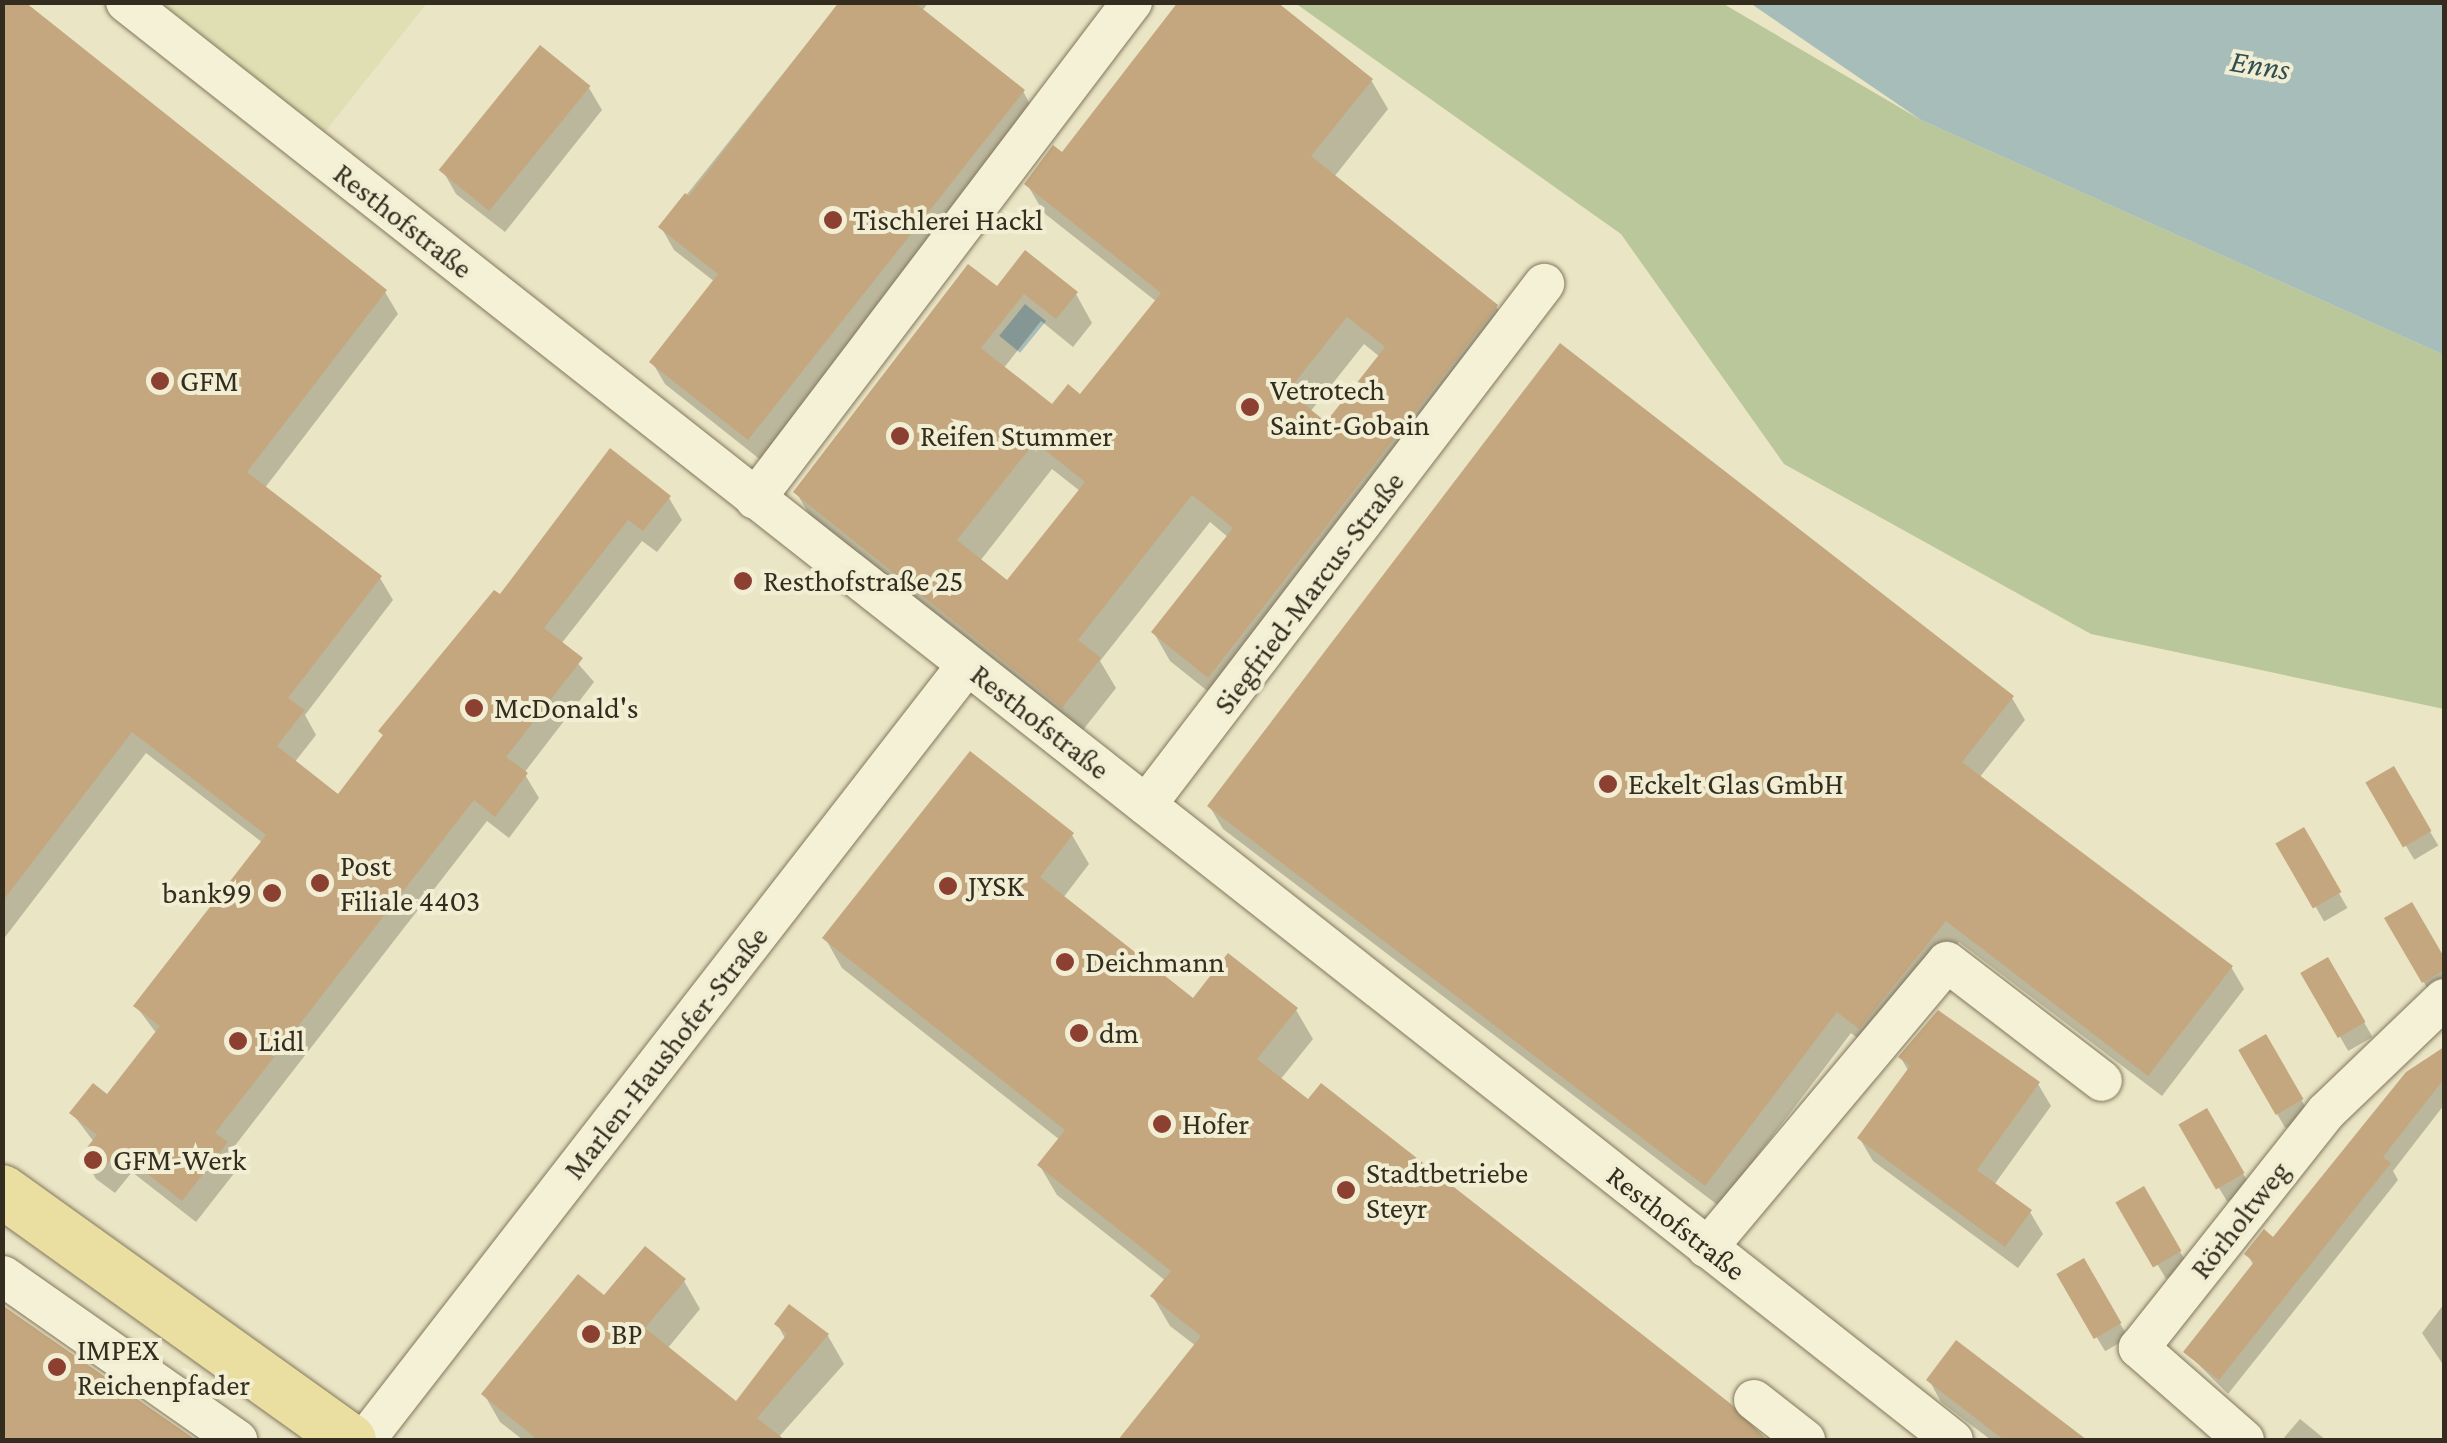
<!DOCTYPE html>
<meta charset="utf-8">
<style>
body{margin:0}
#map{position:relative;width:2447px;height:1443px;overflow:hidden;background:#eae5c5;font-family:"Crimson Pro",serif}
div>[style]{position:absolute}
[style*='--x']{left:calc(var(--x)*1px);top:calc(var(--y)*1px);width:calc(var(--w)*1px);rotate:calc(var(--a)*1deg)}
.farmland>*{inset:0;background:#dfdfb3}
.green>*{inset:0;background:#bac79a}
.water>*{inset:0;background:#a6bdba;transform-origin:0 0}
.shadow>*{inset:0;background:#0003;transform-origin:0 0}
.building>*{inset:0;background:#c4a77e;transform-origin:0 0}
.roads{filter:drop-shadow(0 0 2px #83775d) drop-shadow(0 0 2px #83775d)}
.minor>*{height:40px;margin:-20px;padding:0 20px;transform-origin:20px;border-radius:20px;background:#f5f1d7}
.major>*{height:52px;margin:-26px;padding:0 26px;transform-origin:26px;border-radius:26px;background:#eadea0}
.dots>*{width:28px;height:28px;translate:-50% -50%;box-sizing:border-box;border:5px solid #f2eed3;border-radius:50%}
span{translate:-50% -50%;white-space:nowrap;text-align:center;line-height:1.15;-webkit-text-stroke:8px #f2eed3;paint-order:stroke}
.poi-label{font-size:30px;color:#342d1f}
.left{translate:0 -50%;text-align:left}
.right{translate:-100% -50%;text-align:right}
.street-label{font-size:30px;color:#342d1f}
.water-label{font-size:32px;color:#304f53;font-style:italic}
.frame{position:absolute;inset:0;border:5px solid #342d1f;pointer-events:none}
</style>
<div id="map">
<div class="farmland">
<div style="clip-path:polygon(162px 3px,427px 3px,320px 138px)"></div>
</div>
<div class="green">
<div style="clip-path:polygon(1295px 3px,1722px 3px,1921px 120px,2444px 355px,2444px 709px,2091px 634px,1784px 464px,1621px 234px)"></div>
</div>
<div class="water">
<div style="clip-path:polygon(1750px 3px,2444px 3px,2444px 355px,1921px 120px)"></div>
<div style="left:1025px;top:304px;width:27px;height:41px;rotate:39deg"></div>
</div>
<div class="shadow">
<div style="clip-path:polygon(2px 2px,385px 292px,398px 314px,264px 489px,380px 578px,393px 600px,305px 715px,316px 735px,294px 763px,339px 797px,384px 737px,381px 732px,500px 597px,610px 452px,669px 498px,682px 520px,657px 552px,642px 541px,561px 644px,594px 682px,524px 773px,539px 798px,509px 838px,487px 821px,230px 1152px,239px 1167px,196px 1222px,132px 1172px,115px 1193px,96px 1179px,83px 1156px,94px 1142px,72px 1113px,107px 1098px,157px 1034px,136px 1006px,263px 843px,146px 753px,2px 941px)"></div>
<div style="clip-path:polygon(840px 2px,929px 2px,921px 12px,1023px 91px,1035px 114px,762px 461px,665px 384px,652px 362px,715px 282px,674px 250px,661px 227px)"></div>
<div style="clip-path:polygon(evenodd,1371px 80px,1388px 109px,1334px 177px,1496px 306px,1513px 335px,1225px 705px,1170px 661px,1154px 633px,1229px 538px,1210px 522px,1100px 661px,1116px 688px,1079px 735px,813px 521px,796px 492px,997px 290px,1076px 294px,1092px 323px,1073px 347px,1041px 321px,1003px 369px,1053px 408px,1081px 398px,1157px 302px,1044px 213px,1027px 184px,1062px 156px,1371px 80px,1364px 344px,1380px 357px,1326px 425px,1310px 412px,1364px 344px,1371px 80px,1052px 469px,1080px 491px,1008px 583px,980px 561px,1052px 469px)"></div>
<div style="clip-path:polygon(589px 88px,602px 110px,505px 232px,456px 194px,443px 171px)"></div>
<div style="clip-path:polygon(2012px 698px,2025px 720px,1979px 778px,2231px 967px,2244px 989px,2162px 1096px,1959px 942px,1873px 1050px,1851px 1033px,1719px 1206px,1223px 829px,1210px 807px)"></div>
<div style="clip-path:polygon(970px 754px,1072px 835px,1089px 864px,1063px 898px,1193px 1001px,1296px 1010px,1313px 1039px,1280px 1080px,1763px 1440px,1121px 1440px,1196px 1346px,1170px 1326px,1153px 1297px,1166px 1281px,1057px 1195px,1040px 1166px,1060px 1140px,842px 968px,825px 938px)"></div>
<div style="left:2393px;top:770px;width:88px;height:28px;rotate:59deg"></div>
<div style="left:2303px;top:831px;width:89px;height:27px;rotate:60deg"></div>
<div style="clip-path:polygon(2411px 905px,2444px 962px,2444px 989px,2432px 996px,2387px 919px)"></div>
<div style="left:2328px;top:960px;width:89px;height:28px;rotate:60deg"></div>
<div style="left:2265px;top:1037px;width:89px;height:28px;rotate:60deg"></div>
<div style="clip-path:polygon(2444px 1050px,2444px 1105px,2393px 1171px,2398px 1180px,2228px 1394px,2186px 1352px,2254px 1266px,2247px 1254px,2274px 1240px,2407px 1074px)"></div>
<div style="clip-path:polygon(1901px 1058px,2038px 1084px,2051px 1106px,1994px 1185px,2030px 1212px,2043px 1234px,2018px 1268px,1873px 1161px,1860px 1139px,1909px 1072px)"></div>
<div style="left:2206px;top:1112px;width:88px;height:28px;rotate:59deg"></div>
<div style="left:2143px;top:1190px;width:88px;height:26px;rotate:59deg"></div>
<div style="left:2083px;top:1262px;width:88px;height:27px;rotate:59deg"></div>
<div style="clip-path:polygon(684px 1281px,700px 1309px,667px 1349px,736px 1405px,786px 1340px,777px 1324px,790px 1307px,828px 1336px,844px 1364px,776px 1440px,523px 1440px,500px 1422px,484px 1394px,605px 1299px)"></div>
<div style="clip-path:polygon(2444px 1304px,2444px 1366px,2422px 1333px)"></div>
<div style="clip-path:polygon(2px 1308px,192px 1440px,2px 1440px)"></div>
<div style="clip-path:polygon(1957px 1344px,2083px 1440px,1991px 1440px,1941px 1402px,1929px 1380px)"></div>
<div style="clip-path:polygon(2300px 1419px,2326px 1440px,2282px 1440px)"></div>
</div>
<div class="building">
<div style="clip-path:polygon(2px 2px,25px 2px,387px 290px,247px 472px,382px 576px,288px 698px,305px 710px,277px 746px,338px 794px,383px 735px,378px 731px,494px 590px,500px 594px,610px 448px,671px 496px,643px 531px,628px 520px,544px 628px,583px 658px,506px 757px,528px 773px,495px 817px,474px 800px,215px 1133px,228px 1142px,182px 1201px,118px 1151px,101px 1172px,80px 1156px,97px 1135px,69px 1113px,93px 1083px,107px 1094px,160px 1026px,133px 1006px,266px 835px,132px 732px,2px 902px)"></div>
<div style="clip-path:polygon(839px 2px,914px 2px,1025px 90px,748px 440px,649px 362px,718px 274px,658px 227px,685px 193px,689px 196px)"></div>
<div style="clip-path:polygon(evenodd,1178px 2px,1277px 2px,1373px 79px,1311px 156px,1498px 305px,1208px 678px,1151px 632px,1233px 528px,1192px 495px,1078px 640px,1101px 658px,1062px 708px,793px 492px,968px 264px,997px 286px,1025px 250px,1078px 292px,1056px 319px,1024px 294px,981px 348px,1052px 404px,1068px 384px,1080px 394px,1161px 293px,1024px 184px,1053px 145px,1062px 152px,1178px 2px,1347px 317px,1385px 347px,1326px 422px,1288px 391px,1347px 317px,1178px 2px,1035px 442px,1085px 482px,1007px 580px,957px 540px,1035px 442px)"></div>
<div style="left:540px;top:45px;width:65px;height:161px;rotate:39deg"></div>
<div style="clip-path:polygon(1560px 343px,2014px 696px,1962px 762px,2233px 966px,2148px 1076px,1946px 921px,1859px 1029px,1837px 1012px,1705px 1186px,1207px 806px)"></div>
<div style="clip-path:polygon(970px 751px,1074px 833px,1040px 877px,1193px 998px,1228px 953px,1298px 1008px,1257px 1059px,1308px 1099px,1321px 1083px,1731px 1404px,1767px 1440px,1118px 1440px,1201px 1336px,1150px 1296px,1171px 1271px,1037px 1165px,1065px 1130px,822px 938px)"></div>
<div style="left:2394px;top:766px;width:75px;height:33px;rotate:60deg"></div>
<div style="left:2304px;top:827px;width:75px;height:33px;rotate:60deg"></div>
<div style="clip-path:polygon(2412px 902px,2444px 957px,2444px 970px,2422px 983px,2384px 918px)"></div>
<div style="left:2328px;top:957px;width:75px;height:32px;rotate:60deg"></div>
<div style="clip-path:polygon(1938px 1010px,2040px 1082px,1977px 1170px,2032px 1210px,2005px 1247px,1857px 1138px,1910px 1066px,1898px 1057px)"></div>
<div style="left:2266px;top:1034px;width:75px;height:32px;rotate:60deg"></div>
<div style="clip-path:polygon(2444px 1047px,2444px 1079px,2383px 1157px,2391px 1163px,2219px 1380px,2183px 1352px,2254px 1262px,2244px 1254px,2264px 1229px,2273px 1237px,2406px 1072px)"></div>
<div style="left:2207px;top:1108px;width:75px;height:33px;rotate:60deg"></div>
<div style="left:2144px;top:1186px;width:75px;height:33px;rotate:60deg"></div>
<div style="clip-path:polygon(645px 1246px,686px 1279px,645px 1328px,736px 1401px,787px 1334px,774px 1324px,789px 1304px,829px 1334px,757px 1418px,785px 1440px,538px 1440px,481px 1394px,578px 1274px,604px 1295px)"></div>
<div style="left:2084px;top:1258px;width:75px;height:32px;rotate:60deg"></div>
<div style="clip-path:polygon(2px 1305px,196px 1440px,2px 1440px)"></div>
<div style="clip-path:polygon(1956px 1340px,2087px 1440px,2004px 1440px,1926px 1380px)"></div>
</div>
<div class="roads">
<div class="minor">
<div style="--x:126;--y:2;--w:2325;--a:38.21"></div>
<div style="--x:755;--y:499;--w:624;--a:-52.82"></div>
<div style="--x:1146;--y:805;--w:656;--a:-52.62"></div>
<div style="--x:1707;--y:1248;--w:373;--a:-50"></div>
<div style="--x:1947;--y:962;--w:195;--a:37.5"></div>
<div style="--x:3;--y:1276;--w:286;--a:35"></div>
<div style="--x:1754;--y:1400;--w:65;--a:38.1"></div>
<div style="--x:365;--y:1440;--w:981;--a:-52.16"></div>
<div style="--x:2244;--y:1440;--w:140;--a:-138.8"></div>
<div style="--x:2139;--y:1348;--w:301;--a:-51.6"></div>
<div style="--x:2326;--y:1112;--w:163;--a:-43.8"></div>
</div>
<div class="major">
<div style="--x:2;--y:1191;--w:428;--a:35.6"></div>
</div>
</div>
<div class="dots">
<div style="left:833px;top:220px;background:#8c4032"></div>
<div style="left:160px;top:381px;background:#8c4032"></div>
<div style="left:1250px;top:407px;background:#8c4032"></div>
<div style="left:900px;top:436px;background:#8c4032"></div>
<div style="left:743px;top:581px;background:#8c4032"></div>
<div style="left:474px;top:708px;background:#8c4032"></div>
<div style="left:1608px;top:784px;background:#8c4032"></div>
<div style="left:320px;top:883px;background:#8c4032"></div>
<div style="left:948px;top:886px;background:#8c4032"></div>
<div style="left:272px;top:893px;background:#8c4032"></div>
<div style="left:1065px;top:962px;background:#8c4032"></div>
<div style="left:1079px;top:1033px;background:#8c4032"></div>
<div style="left:238px;top:1041px;background:#8c4032"></div>
<div style="left:1162px;top:1124px;background:#8c4032"></div>
<div style="left:93px;top:1160px;background:#8c4032"></div>
<div style="left:1346px;top:1190px;background:#8c4032"></div>
<div style="left:591px;top:1334px;background:#8c4032"></div>
<div style="left:57px;top:1367px;background:#8c4032"></div>
</div>
<div class="poi-label">
<span class="left" style="left:853px;top:220px">Tischlerei Hackl</span>
<span class="left" style="left:180px;top:381px">GFM</span>
<span class="left" style="left:1270px;top:407px">Vetrotech<br>Saint-Gobain</span>
<span class="left" style="left:920px;top:436px">Reifen Stummer</span>
<span class="left" style="left:763px;top:581px">Resthofstraße 25</span>
<span class="left" style="left:494px;top:708px">McDonald's</span>
<span class="left" style="left:1628px;top:784px">Eckelt Glas GmbH</span>
<span class="left" style="left:340px;top:883px">Post<br>Filiale 4403</span>
<span class="left" style="left:968px;top:886px">JYSK</span>
<span class="right" style="left:252px;top:893px">bank99</span>
<span class="left" style="left:1085px;top:962px">Deichmann</span>
<span class="left" style="left:1099px;top:1033px">dm</span>
<span class="left" style="left:258px;top:1041px">Lidl</span>
<span class="left" style="left:1182px;top:1124px">Hofer</span>
<span class="left" style="left:113px;top:1160px">GFM-Werk</span>
<span class="left" style="left:1366px;top:1190px">Stadtbetriebe<br>Steyr</span>
<span class="left" style="left:611px;top:1334px">BP</span>
<span class="left" style="left:77px;top:1367px">IMPEX<br>Reichenpfader</span>
</div>
<div class="street-label">
<span style="left:403px;top:221px;rotate:38deg">Resthofstraße</span>
<span style="left:1309px;top:593px;rotate:-53deg">Siegfried-Marcus-Straße</span>
<span style="left:1040px;top:722px;rotate:38deg">Resthofstraße</span>
<span style="left:666px;top:1053px;rotate:-52deg">Marlen-Haushofer-Straße</span>
<span style="left:2240px;top:1220px;rotate:-52deg">Rörholtweg</span>
<span style="left:1676px;top:1223px;rotate:38deg">Resthofstraße</span>
</div>
<div class="water-label">
<span style="left:2260px;top:65px;rotate:9deg">Enns</span>
</div>
<div class="frame"></div>
</div>
